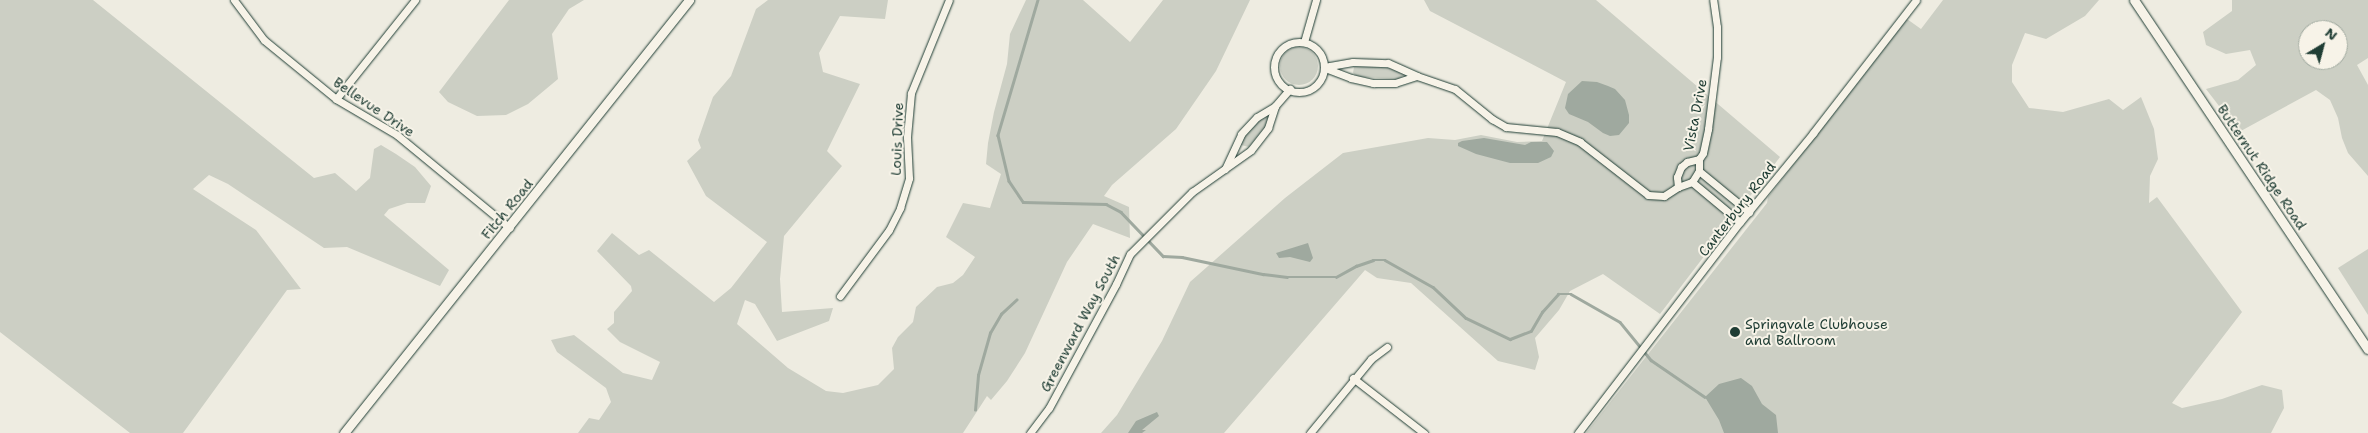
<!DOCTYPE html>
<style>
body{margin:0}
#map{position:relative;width:2368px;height:433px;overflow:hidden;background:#eeece1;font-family:"Shantell Sans",sans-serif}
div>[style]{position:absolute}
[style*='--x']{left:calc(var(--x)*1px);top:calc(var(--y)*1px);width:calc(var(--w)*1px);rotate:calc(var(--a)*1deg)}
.green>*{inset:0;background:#cccfc4}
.round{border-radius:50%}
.water>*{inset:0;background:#9fa99f}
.stream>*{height:2.5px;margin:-1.25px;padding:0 1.25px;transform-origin:1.25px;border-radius:1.25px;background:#9fa99f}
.roads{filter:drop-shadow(0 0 1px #1f3d34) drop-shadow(0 0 1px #1f3d34)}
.minor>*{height:7px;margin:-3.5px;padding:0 3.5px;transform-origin:3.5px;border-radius:3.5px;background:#f7f3e8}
.minor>.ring{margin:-3.5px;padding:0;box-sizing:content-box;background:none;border:7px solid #f7f3e8;border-radius:50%}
.tertiary>*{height:9px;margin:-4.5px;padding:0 4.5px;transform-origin:4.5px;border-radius:4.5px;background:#f7f3e8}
.dots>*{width:14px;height:14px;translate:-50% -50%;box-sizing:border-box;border:2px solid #f7f3e8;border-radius:50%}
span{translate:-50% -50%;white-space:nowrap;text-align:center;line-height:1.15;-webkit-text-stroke:4px #f7f3e8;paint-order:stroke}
.street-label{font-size:14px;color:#1f3d34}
.poi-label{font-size:14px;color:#1f3d34}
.left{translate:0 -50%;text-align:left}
.north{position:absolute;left:2298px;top:20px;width:50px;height:50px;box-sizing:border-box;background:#f7f3e8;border:1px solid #a1aaa0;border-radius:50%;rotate:37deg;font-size:14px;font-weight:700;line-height:20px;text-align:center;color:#1f3d34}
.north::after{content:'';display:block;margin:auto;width:18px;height:22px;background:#1f3d34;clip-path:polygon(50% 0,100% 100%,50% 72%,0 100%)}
</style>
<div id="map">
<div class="green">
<div style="clip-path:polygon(0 0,93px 0,314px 178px,335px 173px,356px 191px,370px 178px,374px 149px,381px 145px,396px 154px,415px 167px,431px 186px,425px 203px,407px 203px,389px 209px,384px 215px,449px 270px,440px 286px,347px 247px,324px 248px,228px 184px,209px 175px,193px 189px,256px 230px,301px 289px,287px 290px,183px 433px,130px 433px,0 332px)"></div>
<div style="clip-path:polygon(509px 0,584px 0,569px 9px,552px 34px,558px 79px,528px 104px,506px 115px,477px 116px,448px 102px,439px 92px)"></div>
<div style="clip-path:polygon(768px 0,888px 0,885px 19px,840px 16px,819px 53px,823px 72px,860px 84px,827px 151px,842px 166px,784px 236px,780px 279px,782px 312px,833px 308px,829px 321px,777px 341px,755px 304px,745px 300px,737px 324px,788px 368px,826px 391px,843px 393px,878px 385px,894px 369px,892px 348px,898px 337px,913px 322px,916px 307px,937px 287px,953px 283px,963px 275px,975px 257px,946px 237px,963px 203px,990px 208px,1001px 174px,986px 164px,988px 143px,994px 112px,1007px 64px,1010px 34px,1026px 0,1083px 0,1130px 42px,1163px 0,1250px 0,1216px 71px,1176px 129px,1112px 185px,1104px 196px,1129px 207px,1130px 238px,1093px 224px,1067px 262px,1025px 353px,1007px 381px,991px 400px,987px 396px,963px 433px,578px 433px,589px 418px,599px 420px,611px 402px,606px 388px,557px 352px,551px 340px,574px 335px,623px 373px,652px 380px,660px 362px,620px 342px,607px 329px,614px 323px,614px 312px,632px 291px,631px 286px,597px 251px,612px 233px,639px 255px,649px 250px,714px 302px,731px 288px,767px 242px,706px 196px,687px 161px,701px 148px,698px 140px,713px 97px,731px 76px,756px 9px)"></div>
<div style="clip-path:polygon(1424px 0,1596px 0,1780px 157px,1660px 314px,1603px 274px,1570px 291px,1559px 310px,1535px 338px,1539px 357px,1535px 370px,1498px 361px,1411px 283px,1377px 278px,1365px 270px,1224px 433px,1101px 433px,1117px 415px,1162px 341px,1190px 282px,1285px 198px,1343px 153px,1428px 138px,1455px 140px,1481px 135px,1517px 142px,1542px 141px,1566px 82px,1430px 11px)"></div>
<div style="clip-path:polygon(1943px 0,2099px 0,2085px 16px,2046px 39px,2025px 33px,2012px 65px,2012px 82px,2029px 108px,2063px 112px,2109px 99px,2123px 110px,2141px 97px,2154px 129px,2158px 159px,2150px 176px,2149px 203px,2157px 197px,2242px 312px,2172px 403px,2182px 408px,2222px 399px,2262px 385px,2282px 390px,2284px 408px,2271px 433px,1586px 433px,1767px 203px,1768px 197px,1907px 19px,1921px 29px)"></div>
<div style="clip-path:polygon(evenodd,2232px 0,2368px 0,2368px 58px,2357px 65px,2368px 85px,2368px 176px,2348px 153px,2342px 138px,2338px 118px,2330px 100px,2316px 90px,2239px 132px,2206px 89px,2238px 80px,2256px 65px,2250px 50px,2226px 54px,2206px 45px,2203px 32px,2232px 11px,2232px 0,2308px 30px,2338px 30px,2338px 60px,2308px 60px,2308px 30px)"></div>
<div class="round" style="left:1280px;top:47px;width:38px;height:38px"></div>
<div style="clip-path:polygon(1357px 65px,1386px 67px,1405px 74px,1399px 79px,1358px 77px,1353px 73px,1354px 67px)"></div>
<div style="clip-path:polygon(1265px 113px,1271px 115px,1265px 127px,1249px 147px,1241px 145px,1241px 139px)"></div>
<div style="clip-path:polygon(2368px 249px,2368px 315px,2338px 268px)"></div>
</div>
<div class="water">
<div style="clip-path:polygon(1582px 81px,1597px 82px,1608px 86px,1615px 89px,1625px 100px,1629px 115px,1629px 123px,1619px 135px,1610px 136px,1603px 133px,1588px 122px,1569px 114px,1565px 108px,1568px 94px)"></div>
<div style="clip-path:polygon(1484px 138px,1525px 145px,1531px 142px,1547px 142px,1554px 151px,1551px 157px,1538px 163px,1510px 163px,1476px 154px,1458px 146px,1458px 143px,1462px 141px)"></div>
<div style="clip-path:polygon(1308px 243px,1313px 258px,1310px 262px,1290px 257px,1279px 258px,1276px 253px)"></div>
<div style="clip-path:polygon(1741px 378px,1752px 386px,1762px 404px,1776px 415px,1778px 433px,1724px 433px,1719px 420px,1705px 397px,1719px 384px)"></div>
<div style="clip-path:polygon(1157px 412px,1159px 416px,1142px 430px,1146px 430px,1142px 433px,1128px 433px,1136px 421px)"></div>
</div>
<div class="stream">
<div style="--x:1038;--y:0;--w:141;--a:106.5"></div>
<div style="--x:998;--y:135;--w:47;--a:76.6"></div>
<div style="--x:1009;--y:181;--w:25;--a:56"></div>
<div style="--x:1023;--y:202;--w:83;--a:1.4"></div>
<div style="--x:1106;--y:204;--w:17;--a:28"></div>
<div style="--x:1121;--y:212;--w:61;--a:46.3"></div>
<div style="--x:1163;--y:256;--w:19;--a:3"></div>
<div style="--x:1182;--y:257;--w:83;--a:11.9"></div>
<div style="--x:1263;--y:274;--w:24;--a:7"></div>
<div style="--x:1287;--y:277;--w:49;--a:0"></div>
<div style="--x:1336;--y:277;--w:23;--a:-29"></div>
<div style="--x:1356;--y:266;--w:18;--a:-19"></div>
<div style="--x:1373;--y:260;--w:12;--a:0"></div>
<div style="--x:1385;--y:260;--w:55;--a:29.4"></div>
<div style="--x:1433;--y:287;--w:45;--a:43.2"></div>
<div style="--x:1466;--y:318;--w:49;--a:25.5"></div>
<div style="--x:1510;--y:339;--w:22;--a:-21"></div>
<div style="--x:1531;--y:331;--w:22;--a:-60"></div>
<div style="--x:1542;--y:312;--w:24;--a:-48"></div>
<div style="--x:1558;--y:294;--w:13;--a:0"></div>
<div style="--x:1571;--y:294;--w:56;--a:29.7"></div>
<div style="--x:1620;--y:322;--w:49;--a:50.8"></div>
<div style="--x:1651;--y:360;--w:65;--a:34.4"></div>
<div style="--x:975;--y:410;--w:35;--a:-85"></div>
<div style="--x:978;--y:375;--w:44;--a:-74.1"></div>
<div style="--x:990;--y:333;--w:22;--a:-60"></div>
<div style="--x:1001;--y:314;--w:21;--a:-43"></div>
</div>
<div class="roads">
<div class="minor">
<div style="--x:234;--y:0;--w:50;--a:53.1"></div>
<div style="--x:264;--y:40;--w:93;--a:39.3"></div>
<div style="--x:336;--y:99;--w:71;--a:30.5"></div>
<div style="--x:397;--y:135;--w:146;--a:39.5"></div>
<div style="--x:1304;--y:42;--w:44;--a:-74.1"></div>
<div class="ring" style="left:1274px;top:42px;width:43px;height:43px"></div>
<div style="--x:1324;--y:67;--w:29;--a:-10"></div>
<div style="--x:1353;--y:62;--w:35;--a:2"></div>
<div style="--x:1388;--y:63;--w:32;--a:24"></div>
<div style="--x:1417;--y:76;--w:40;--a:18.9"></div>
<div style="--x:1455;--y:89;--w:48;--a:39"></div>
<div style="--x:1492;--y:119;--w:16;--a:30"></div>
<div style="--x:1506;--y:127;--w:51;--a:5.6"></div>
<div style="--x:1557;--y:132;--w:25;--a:23"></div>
<div style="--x:1580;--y:142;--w:86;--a:37.9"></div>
<div style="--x:1648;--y:195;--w:16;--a:4"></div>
<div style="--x:1664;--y:196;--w:17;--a:-33"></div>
<div style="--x:1678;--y:187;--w:15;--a:-20"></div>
<div style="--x:1692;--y:182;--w:13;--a:-58"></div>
<div style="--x:1699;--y:171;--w:12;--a:-90"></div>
<div style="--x:1699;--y:159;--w:7;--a:-56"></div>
<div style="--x:1703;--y:153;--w:25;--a:-78"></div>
<div style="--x:1708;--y:129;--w:73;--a:-82.9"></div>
<div style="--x:1717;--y:57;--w:30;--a:-90"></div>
<div style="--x:1717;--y:27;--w:27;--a:-98"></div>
<div style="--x:1325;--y:68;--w:28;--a:21"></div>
<div style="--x:1351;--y:78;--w:23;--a:13"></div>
<div style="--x:1373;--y:83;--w:22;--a:0"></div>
<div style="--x:1395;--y:83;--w:22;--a:-18"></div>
<div style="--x:336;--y:99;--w:127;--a:-51.4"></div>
<div style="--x:1225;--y:169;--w:38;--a:-65"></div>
<div style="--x:1241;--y:134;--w:23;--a:-47"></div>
<div style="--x:1257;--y:117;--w:21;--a:-31"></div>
<div style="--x:1275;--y:106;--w:23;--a:-49"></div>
<div style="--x:1699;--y:171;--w:65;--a:39.4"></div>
<div style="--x:1692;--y:182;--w:62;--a:39.8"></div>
<div style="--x:1678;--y:187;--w:10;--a:-96"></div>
<div style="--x:1677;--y:177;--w:11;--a:-68"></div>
<div style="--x:1681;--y:167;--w:8;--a:-40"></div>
<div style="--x:1687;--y:162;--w:12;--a:-14"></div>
<div style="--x:840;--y:296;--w:82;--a:-53.4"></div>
<div style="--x:889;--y:230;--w:25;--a:-63"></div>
<div style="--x:900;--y:208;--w:31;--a:-73"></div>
<div style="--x:909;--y:178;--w:41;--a:-92.8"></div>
<div style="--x:907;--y:137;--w:44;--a:-84.8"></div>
<div style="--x:911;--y:93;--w:100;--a:-67.8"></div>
<div style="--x:1353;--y:378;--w:90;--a:37.8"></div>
<div style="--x:1030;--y:433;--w:31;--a:-53"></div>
<div style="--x:1049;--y:408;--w:141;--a:-61.6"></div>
<div style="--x:1116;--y:284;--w:33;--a:-65"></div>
<div style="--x:1130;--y:254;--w:88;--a:-45"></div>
<div style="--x:1192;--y:192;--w:72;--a:-35.4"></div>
<div style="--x:1251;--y:150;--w:28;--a:-52"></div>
<div style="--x:1268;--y:128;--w:23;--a:-72"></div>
<div style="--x:1310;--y:433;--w:96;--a:-50.5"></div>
<div style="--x:1371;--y:359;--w:20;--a:-37"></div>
<div style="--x:1578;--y:433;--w:266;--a:-52.5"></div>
<div style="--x:1740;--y:222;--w:115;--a:-50.6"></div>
<div style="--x:1813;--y:133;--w:168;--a:-52.2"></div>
</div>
<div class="tertiary">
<div style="--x:2134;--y:0;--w:420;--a:56.2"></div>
<div style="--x:344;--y:433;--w:554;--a:-51.45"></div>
</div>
</div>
<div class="dots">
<div style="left:1735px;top:332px;background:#1f3d34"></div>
</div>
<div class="street-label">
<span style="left:374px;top:107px;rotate:34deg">Bellevue Drive</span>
<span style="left:1695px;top:115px;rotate:-79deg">Vista Drive</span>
<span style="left:897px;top:139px;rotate:-88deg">Louis Drive</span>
<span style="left:2262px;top:167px;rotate:56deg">Butternut Ridge Road</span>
<span style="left:507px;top:209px;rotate:-51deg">Fitch Road</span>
<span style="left:1737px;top:209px;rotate:-52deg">Canterbury Road</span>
<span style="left:1080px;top:323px;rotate:-62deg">Greenward Way South</span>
</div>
<div class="poi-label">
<span class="left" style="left:1745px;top:332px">Springvale Clubhouse<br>and Ballroom</span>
</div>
<div class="north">N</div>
</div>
